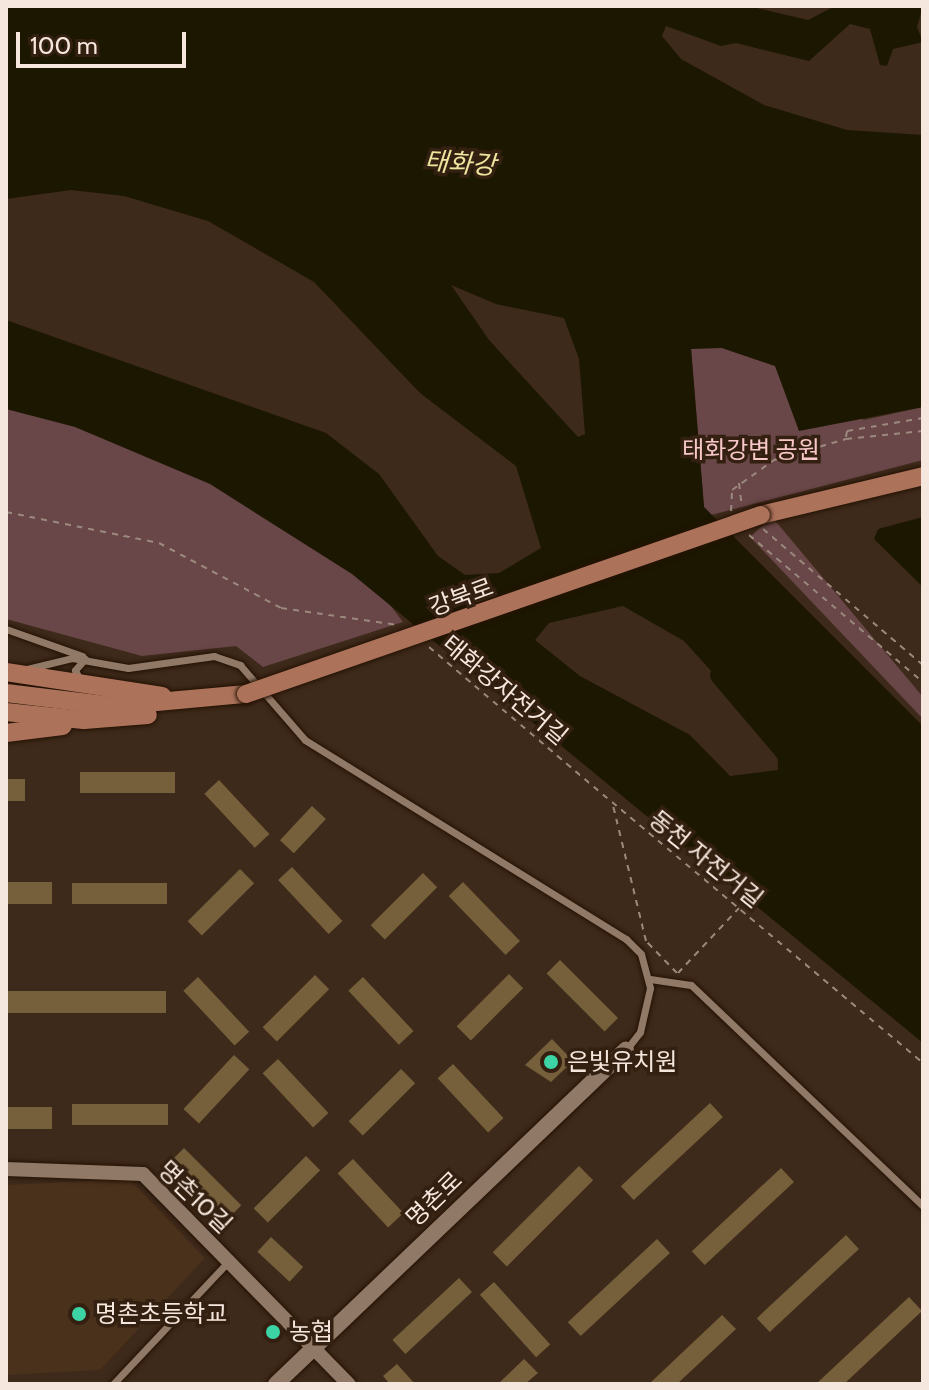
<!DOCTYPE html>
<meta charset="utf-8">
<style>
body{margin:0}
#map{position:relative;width:929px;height:1390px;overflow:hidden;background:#3e2a1a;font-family:Cabin,"Noto Sans KR",sans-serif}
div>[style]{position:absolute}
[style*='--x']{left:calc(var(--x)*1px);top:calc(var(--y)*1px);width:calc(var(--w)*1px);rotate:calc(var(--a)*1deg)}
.built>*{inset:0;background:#4a311c}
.green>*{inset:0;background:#694648}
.water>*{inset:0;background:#1c1700}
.river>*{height:20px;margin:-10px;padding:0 10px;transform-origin:10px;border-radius:10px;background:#1c1700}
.building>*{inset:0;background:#76603b;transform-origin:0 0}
.path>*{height:2px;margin-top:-1px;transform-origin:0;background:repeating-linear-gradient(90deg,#9a897c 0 6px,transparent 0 12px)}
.roads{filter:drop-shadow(0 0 2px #241204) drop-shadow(0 0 2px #241204)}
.service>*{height:7px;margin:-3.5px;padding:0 3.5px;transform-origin:3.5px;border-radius:3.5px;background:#917967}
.minor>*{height:14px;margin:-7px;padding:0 7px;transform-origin:7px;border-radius:7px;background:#917967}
.tertiary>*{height:16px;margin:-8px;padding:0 8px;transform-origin:8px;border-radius:8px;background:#917967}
.secondary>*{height:18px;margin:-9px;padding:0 9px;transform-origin:9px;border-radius:9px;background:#ad735a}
.bridges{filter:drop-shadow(0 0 2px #241204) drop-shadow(0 0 2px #241204)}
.secondary-bridge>*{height:18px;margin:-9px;padding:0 9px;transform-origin:9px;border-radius:9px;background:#ad735a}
.dots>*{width:22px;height:22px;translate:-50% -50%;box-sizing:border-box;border:4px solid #342011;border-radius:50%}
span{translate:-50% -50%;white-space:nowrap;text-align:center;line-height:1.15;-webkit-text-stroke:7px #342011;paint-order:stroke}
.park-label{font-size:24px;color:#f7c7c9}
.street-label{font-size:24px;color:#f5e7dd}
.poi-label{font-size:24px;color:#f5e7dd}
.left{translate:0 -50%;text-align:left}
.water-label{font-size:26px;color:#ede59e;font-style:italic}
.frame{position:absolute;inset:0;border:8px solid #f5e7dd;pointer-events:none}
.scale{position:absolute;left:16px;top:32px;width:170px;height:36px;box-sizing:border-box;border:4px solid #f5e7dd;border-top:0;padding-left:10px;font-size:24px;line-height:28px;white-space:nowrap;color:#f5e7dd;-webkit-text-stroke:6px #342011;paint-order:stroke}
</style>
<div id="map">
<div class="built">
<div style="clip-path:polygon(129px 1179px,205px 1258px,100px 1370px,6px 1375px,6px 1185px)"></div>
</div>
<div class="green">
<div style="clip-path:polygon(691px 348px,722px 348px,775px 366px,864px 420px,923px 407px,923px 460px,711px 515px,704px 507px)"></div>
<div style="clip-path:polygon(6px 392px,197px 468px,362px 568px,403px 622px,263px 667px,236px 646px,142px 656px,6px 619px)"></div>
<div style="clip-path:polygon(772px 517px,923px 697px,923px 719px,750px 537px)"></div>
</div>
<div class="water">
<div style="clip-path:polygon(evenodd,6px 6px,748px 6px,808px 20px,835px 6px,923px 6px,917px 27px,923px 42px,893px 49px,887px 66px,880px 65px,870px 29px,850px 24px,809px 61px,736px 43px,721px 46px,666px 26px,662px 36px,681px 59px,764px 105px,847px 130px,923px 135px,923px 407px,799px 431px,775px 366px,722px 348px,691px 349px,704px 507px,923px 726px,923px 1043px,352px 574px,210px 484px,75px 427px,6px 409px,6px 320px,326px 433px,379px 474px,438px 556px,465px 575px,499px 573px,541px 548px,516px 466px,420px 393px,314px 282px,208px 221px,124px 196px,71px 190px,6px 199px,6px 6px,451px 285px,496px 304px,564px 318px,579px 359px,585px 434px,578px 437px,489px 340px,451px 285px,6px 6px,623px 606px,684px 641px,731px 693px,753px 702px,777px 729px,778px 770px,730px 776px,690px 735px,580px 676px,535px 640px,549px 623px,623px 606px)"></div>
<div style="clip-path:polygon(923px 517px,923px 587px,874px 539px,878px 529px)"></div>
</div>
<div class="river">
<div style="--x:720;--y:675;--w:121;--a:49.7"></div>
</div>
<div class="building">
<div style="left:175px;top:772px;width:21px;height:95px;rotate:90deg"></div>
<div style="left:6px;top:779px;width:19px;height:22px"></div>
<div style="left:219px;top:780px;width:74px;height:20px;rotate:47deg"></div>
<div style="left:312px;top:806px;width:19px;height:47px;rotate:43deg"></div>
<div style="left:292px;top:867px;width:74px;height:19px;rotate:47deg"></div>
<div style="left:240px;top:869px;width:20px;height:74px;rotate:45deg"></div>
<div style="left:423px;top:873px;width:20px;height:74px;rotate:45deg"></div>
<div style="left:6px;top:882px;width:46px;height:22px"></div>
<div style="left:463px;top:882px;width:82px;height:20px;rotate:46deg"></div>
<div style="left:72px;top:883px;width:95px;height:21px"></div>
<div style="left:560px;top:960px;width:82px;height:19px;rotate:45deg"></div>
<div style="left:509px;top:974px;width:20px;height:74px;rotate:45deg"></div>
<div style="left:315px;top:975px;width:20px;height:74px;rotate:45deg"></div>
<div style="left:198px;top:977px;width:75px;height:20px;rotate:47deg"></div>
<div style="left:363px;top:977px;width:74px;height:20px;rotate:47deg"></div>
<div style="left:6px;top:991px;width:160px;height:22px"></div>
<div style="clip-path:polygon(552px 1039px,573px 1061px,551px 1082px,525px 1065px)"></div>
<div style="left:234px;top:1055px;width:21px;height:74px;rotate:43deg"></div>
<div style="left:278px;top:1059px;width:74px;height:21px;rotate:47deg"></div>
<div style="left:453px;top:1064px;width:74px;height:21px;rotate:47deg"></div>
<div style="left:401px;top:1069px;width:20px;height:74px;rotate:45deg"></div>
<div style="left:710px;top:1103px;width:19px;height:122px;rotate:47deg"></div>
<div style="left:72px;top:1104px;width:96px;height:21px"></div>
<div style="left:6px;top:1107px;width:46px;height:22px"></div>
<div style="left:184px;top:1148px;width:81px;height:20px;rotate:45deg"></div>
<div style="left:306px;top:1156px;width:20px;height:74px;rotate:45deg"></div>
<div style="left:353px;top:1159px;width:74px;height:21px;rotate:47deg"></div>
<div style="left:579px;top:1166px;width:20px;height:122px;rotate:45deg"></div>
<div style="left:781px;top:1168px;width:19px;height:122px;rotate:47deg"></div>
<div style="left:846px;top:1235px;width:19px;height:122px;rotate:47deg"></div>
<div style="left:271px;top:1237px;width:44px;height:20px;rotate:43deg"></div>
<div style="left:657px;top:1239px;width:19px;height:122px;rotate:47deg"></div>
<div style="left:459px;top:1278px;width:19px;height:91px;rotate:47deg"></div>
<div style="left:494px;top:1282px;width:84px;height:19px;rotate:48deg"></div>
<div style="clip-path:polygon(909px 1297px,922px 1311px,844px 1384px,816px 1384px)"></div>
<div style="clip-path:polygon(722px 1315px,736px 1329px,677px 1384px,649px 1384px)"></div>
<div style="clip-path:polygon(524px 1359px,538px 1373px,525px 1384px,498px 1384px)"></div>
<div style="clip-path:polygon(397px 1364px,415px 1384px,390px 1384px,383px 1376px)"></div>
</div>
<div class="path">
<div style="--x:846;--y:437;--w:6;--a:-81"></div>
<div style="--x:847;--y:431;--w:77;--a:-9.7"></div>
<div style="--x:739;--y:483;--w:24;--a:83"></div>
<div style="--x:731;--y:511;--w:21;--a:-87"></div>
<div style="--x:732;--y:490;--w:52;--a:-35.5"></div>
<div style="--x:774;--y:460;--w:75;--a:-16.3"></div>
<div style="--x:846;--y:439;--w:77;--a:-5.9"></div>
<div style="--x:6;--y:512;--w:156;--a:11.5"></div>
<div style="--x:159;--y:543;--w:138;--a:28"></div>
<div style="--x:281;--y:608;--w:118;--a:8.3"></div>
<div style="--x:763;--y:529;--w:210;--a:40.4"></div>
<div style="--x:749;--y:535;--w:228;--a:40.2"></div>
<div style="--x:429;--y:647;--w:240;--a:40.3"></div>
<div style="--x:677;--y:973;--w:45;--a:-134.1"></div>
<div style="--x:646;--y:941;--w:143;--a:-103.7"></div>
<div style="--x:612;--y:802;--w:406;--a:40"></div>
<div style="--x:678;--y:973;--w:89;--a:-46.8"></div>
</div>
<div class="roads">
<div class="service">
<div style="--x:6;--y:629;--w:81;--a:19.6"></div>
<div style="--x:27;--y:669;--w:46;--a:-13.7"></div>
<div style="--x:72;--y:658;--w:57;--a:10.1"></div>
<div style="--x:128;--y:668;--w:87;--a:-7.9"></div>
<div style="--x:214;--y:656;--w:28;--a:19"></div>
<div style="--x:240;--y:665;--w:99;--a:49.1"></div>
<div style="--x:305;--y:740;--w:378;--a:31.8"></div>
<div style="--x:626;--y:939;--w:21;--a:45"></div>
<div style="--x:641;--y:954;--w:35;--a:75"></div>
<div style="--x:650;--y:988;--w:45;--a:102.8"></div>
<div style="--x:640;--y:1032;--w:23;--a:128"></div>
<div style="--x:80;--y:680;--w:11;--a:-117"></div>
<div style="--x:75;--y:670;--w:15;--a:-48"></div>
<div style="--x:650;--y:979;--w:41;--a:8.3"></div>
<div style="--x:691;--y:985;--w:320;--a:43.6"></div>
<div style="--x:113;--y:1384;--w:169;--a:-46.7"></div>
</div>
<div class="minor">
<div style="--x:6;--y:1169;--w:137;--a:2.1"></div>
<div style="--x:143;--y:1174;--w:294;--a:45.6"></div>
</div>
<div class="tertiary">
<div style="--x:276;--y:1384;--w:484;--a:-43.7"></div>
</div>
<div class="secondary">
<div style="--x:761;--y:515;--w:167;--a:-13.5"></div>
<div style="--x:6;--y:672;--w:158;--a:8.7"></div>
<div style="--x:6;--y:693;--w:108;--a:6.9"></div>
<div style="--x:113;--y:706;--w:134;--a:-5.2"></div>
<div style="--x:6;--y:712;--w:78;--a:5.9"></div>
<div style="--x:84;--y:720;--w:64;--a:-4.5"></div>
<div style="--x:6;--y:733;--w:57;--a:-7"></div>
</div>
</div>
<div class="bridges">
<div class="secondary-bridge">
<div style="--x:246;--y:694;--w:545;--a:-19.17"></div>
</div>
</div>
<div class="dots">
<div style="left:551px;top:1062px;background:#3cd4a4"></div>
<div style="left:79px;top:1314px;background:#3cd4a4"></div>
<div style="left:273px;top:1332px;background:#3cd4a4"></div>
</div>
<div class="park-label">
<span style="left:751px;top:450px">태화강변 공원</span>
</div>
<div class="street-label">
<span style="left:461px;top:597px;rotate:-20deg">강북로</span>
<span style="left:505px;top:690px;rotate:40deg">태화강자전거길</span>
<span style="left:706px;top:859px;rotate:39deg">동천 자전거길</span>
<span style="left:195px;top:1197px;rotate:44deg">명촌10길</span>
<span style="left:434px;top:1199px;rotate:-44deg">명촌로</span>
</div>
<div class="poi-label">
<span class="left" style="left:567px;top:1062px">은빛유치원</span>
<span class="left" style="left:95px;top:1314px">명촌초등학교</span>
<span class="left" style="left:289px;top:1332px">농협</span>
</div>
<div class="water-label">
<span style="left:460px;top:164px;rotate:4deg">태화강</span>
</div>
<div class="frame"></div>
<div class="scale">100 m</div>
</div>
